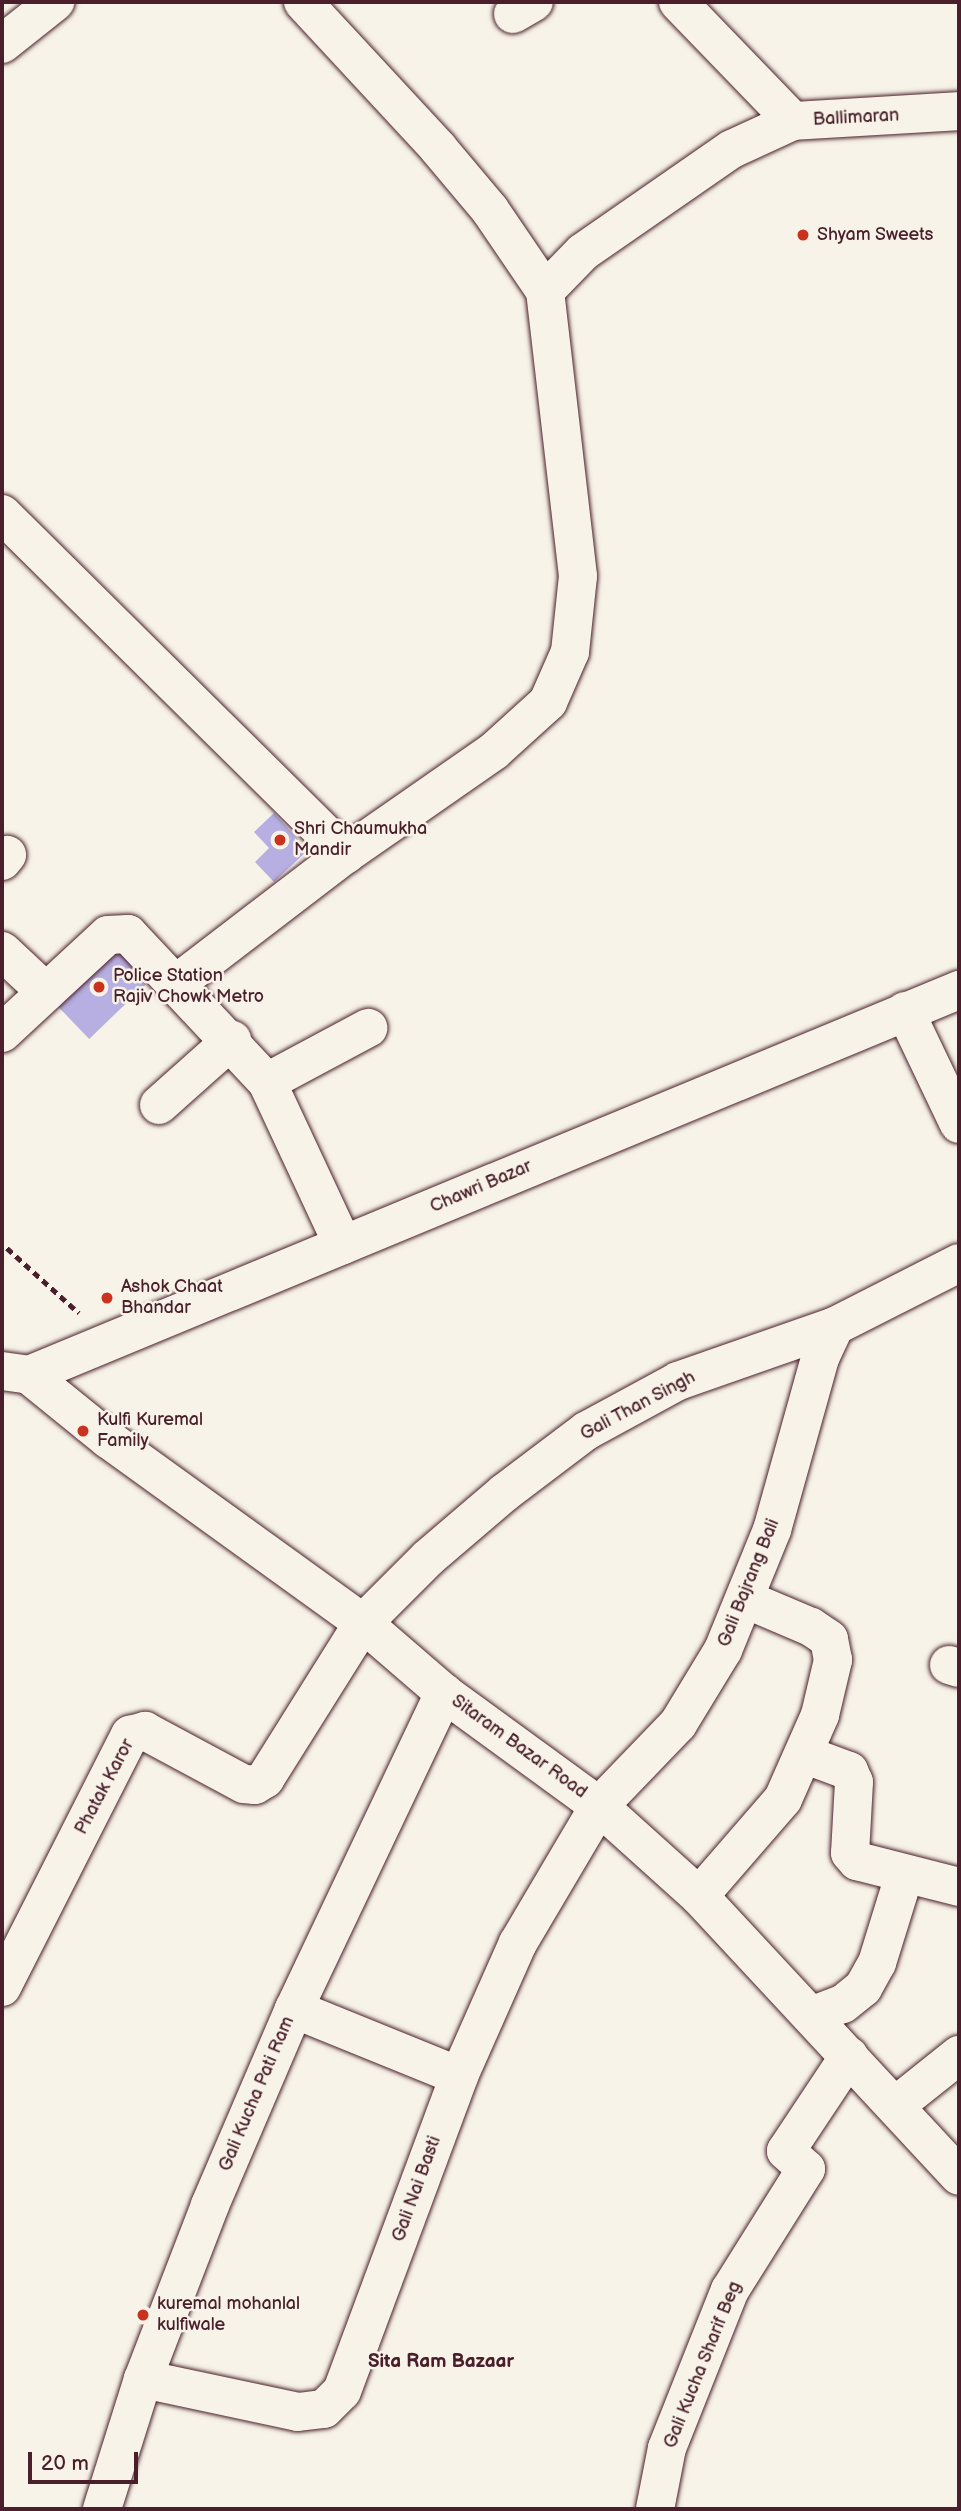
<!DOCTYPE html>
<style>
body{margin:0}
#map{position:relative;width:961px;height:2511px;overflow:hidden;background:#f7f3e8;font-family:"Balsamiq Sans",sans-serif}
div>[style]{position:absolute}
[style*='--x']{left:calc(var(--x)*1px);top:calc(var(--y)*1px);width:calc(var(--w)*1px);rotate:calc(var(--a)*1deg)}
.building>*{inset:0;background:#b7afe1;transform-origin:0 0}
.path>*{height:4.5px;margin-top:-2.25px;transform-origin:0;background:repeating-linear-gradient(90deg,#4a1f2b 0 7px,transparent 0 12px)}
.roads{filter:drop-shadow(0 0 2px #4a1f2b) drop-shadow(0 0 2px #4a1f2b)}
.minor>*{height:38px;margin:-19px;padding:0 19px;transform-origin:19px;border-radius:19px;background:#f7f3e8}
.dots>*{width:19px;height:19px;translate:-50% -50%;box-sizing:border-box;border:4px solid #f7f3e8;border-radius:50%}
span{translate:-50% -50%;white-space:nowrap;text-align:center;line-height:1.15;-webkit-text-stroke:5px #f7f3e8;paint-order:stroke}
.street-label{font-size:18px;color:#4a1f2b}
.poi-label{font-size:18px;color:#4a1f2b}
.left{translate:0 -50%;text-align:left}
.neighbourhood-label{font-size:19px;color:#4a1f2b;font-weight:700}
.frame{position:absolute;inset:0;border:4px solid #4a1f2b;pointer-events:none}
.scale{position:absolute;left:28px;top:2452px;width:110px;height:32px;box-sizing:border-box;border:4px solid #4a1f2b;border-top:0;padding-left:9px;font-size:21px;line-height:24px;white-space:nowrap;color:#4a1f2b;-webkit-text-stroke:5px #f7f3e8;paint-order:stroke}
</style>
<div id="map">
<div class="building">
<div style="clip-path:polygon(274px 813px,308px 850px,274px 882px,255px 862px,269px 848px,254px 832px)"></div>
<div style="left:108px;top:936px;width:61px;height:85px;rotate:46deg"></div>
</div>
<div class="path">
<div style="--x:7;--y:1248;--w:97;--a:42.1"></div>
</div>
<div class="roads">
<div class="minor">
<div style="--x:303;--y:2;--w:199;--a:47.2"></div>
<div style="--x:438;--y:148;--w:81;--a:50"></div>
<div style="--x:490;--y:210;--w:98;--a:55.8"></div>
<div style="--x:678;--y:2;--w:165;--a:46"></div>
<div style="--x:793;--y:121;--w:166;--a:-3.4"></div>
<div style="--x:513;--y:14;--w:24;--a:-30"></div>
<div style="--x:2;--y:44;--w:68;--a:-38.4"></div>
<div style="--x:2;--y:514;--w:484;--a:44.7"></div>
<div style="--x:2;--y:861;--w:8;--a:-50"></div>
<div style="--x:2;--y:951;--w:60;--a:43"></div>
<div style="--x:177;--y:983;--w:213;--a:-37.4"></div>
<div style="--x:346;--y:854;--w:180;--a:-34.8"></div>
<div style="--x:494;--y:751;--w:73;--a:-42.2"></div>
<div style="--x:548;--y:702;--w:55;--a:-66.3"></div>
<div style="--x:570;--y:652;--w:76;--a:-84"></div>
<div style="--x:578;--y:576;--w:287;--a:-96.6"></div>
<div style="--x:545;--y:291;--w:54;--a:-45.7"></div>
<div style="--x:583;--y:252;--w:181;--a:-34.7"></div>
<div style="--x:732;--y:149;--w:67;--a:-24.7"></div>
<div style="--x:905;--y:1011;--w:125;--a:64.5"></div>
<div style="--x:2;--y:1033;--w:144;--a:-42.8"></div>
<div style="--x:108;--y:935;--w:20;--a:-3"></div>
<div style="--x:128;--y:934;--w:203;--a:46.8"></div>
<div style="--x:267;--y:1082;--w:180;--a:65"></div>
<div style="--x:267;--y:1082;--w:115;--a:-28.1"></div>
<div style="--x:159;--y:1105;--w:98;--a:-41.7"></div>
<div style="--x:2;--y:1371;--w:27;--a:8"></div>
<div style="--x:29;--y:1375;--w:1007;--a:-22.49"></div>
<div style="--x:29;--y:1375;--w:102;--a:39"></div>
<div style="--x:108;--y:1439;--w:314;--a:35.8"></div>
<div style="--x:363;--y:1623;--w:107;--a:40.8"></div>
<div style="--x:444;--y:1693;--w:192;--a:36.1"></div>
<div style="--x:599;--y:1806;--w:135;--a:42"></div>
<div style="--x:699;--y:1896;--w:382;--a:47.1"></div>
<div style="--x:949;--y:1665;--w:10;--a:17"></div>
<div style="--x:806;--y:1755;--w:46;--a:20.4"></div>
<div style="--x:849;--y:1771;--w:12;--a:66"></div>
<div style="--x:854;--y:1782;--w:71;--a:93.2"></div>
<div style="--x:850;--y:1853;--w:11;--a:49"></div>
<div style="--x:857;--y:1861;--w:105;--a:14.3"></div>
<div style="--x:699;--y:1896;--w:128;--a:-49.1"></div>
<div style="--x:783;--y:1799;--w:92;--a:-66.2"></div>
<div style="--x:820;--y:1715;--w:57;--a:-76.7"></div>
<div style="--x:833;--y:1660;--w:21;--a:-101"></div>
<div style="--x:829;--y:1639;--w:22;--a:-146"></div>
<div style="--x:811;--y:1627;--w:72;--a:-157"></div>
<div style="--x:2;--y:1987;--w:283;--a:-63.1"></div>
<div style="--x:130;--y:1735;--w:16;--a:-15"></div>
<div style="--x:145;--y:1731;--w:112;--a:28.2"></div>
<div style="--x:244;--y:1784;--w:11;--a:5"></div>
<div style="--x:255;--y:1785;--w:12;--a:-31"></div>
<div style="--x:265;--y:1779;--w:184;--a:-57.9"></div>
<div style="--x:363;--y:1623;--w:92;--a:-45"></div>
<div style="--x:428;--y:1558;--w:100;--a:-40.5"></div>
<div style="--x:504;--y:1493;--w:103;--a:-37.1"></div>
<div style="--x:586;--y:1431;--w:105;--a:-28.5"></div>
<div style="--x:678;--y:1381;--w:166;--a:-19.3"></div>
<div style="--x:835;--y:1326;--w:139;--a:-26.9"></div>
<div style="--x:294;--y:2009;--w:178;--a:22.1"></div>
<div style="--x:811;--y:2016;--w:34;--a:-21"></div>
<div style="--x:843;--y:2004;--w:26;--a:-39"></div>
<div style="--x:863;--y:1988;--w:29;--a:-61"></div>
<div style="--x:877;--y:1963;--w:91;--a:-72.8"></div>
<div style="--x:895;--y:2106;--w:82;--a:-38.6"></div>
<div style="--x:143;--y:2379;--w:158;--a:12"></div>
<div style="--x:298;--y:2412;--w:26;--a:-7"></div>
<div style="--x:324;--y:2409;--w:25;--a:-45"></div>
<div style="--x:342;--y:2391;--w:336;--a:-69.6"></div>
<div style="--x:459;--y:2076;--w:145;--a:-66.1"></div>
<div style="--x:518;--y:1943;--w:159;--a:-59.4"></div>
<div style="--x:599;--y:1806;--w:114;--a:-46.1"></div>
<div style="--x:678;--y:1724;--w:87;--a:-58.7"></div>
<div style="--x:723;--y:1650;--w:130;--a:-67.8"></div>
<div style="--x:772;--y:1530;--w:179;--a:-74.4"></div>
<div style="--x:820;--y:1358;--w:35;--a:-65"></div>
<div style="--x:102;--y:2509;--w:136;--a:-72.5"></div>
<div style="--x:143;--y:2379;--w:186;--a:-68.9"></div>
<div style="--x:210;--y:2205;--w:213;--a:-66.8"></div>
<div style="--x:294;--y:2009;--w:350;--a:-64.6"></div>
<div style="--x:655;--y:2509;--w:62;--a:-78.9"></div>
<div style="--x:667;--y:2448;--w:170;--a:-68.3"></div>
<div style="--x:730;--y:2290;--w:143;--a:-57.9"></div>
<div style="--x:806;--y:2169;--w:27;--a:-138"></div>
<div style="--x:786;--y:2151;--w:114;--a:-56.4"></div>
</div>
</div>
<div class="dots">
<div style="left:803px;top:235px;background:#c8321e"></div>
<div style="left:280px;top:840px;background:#c8321e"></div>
<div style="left:99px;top:987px;background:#c8321e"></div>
<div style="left:107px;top:1298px;background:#c8321e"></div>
<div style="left:83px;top:1431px;background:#c8321e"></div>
<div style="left:143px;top:2315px;background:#c8321e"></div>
</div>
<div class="street-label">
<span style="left:856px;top:118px;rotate:-3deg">Ballimaran</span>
<span style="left:481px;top:1187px;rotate:-23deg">Chawri Bazar</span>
<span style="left:638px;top:1406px;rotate:-28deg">Gali Than Singh</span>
<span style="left:749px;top:1583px;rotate:-68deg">Gali Bajrang Bali</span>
<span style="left:519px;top:1747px;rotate:36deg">Sitaram Bazar Road</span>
<span style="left:105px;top:1787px;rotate:-62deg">Phatak Karor</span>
<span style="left:257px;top:2094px;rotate:-67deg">Gali Kucha Pati Ram</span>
<span style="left:417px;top:2189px;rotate:-70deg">Gali Nai Basti</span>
<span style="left:703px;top:2365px;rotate:-68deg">Gali Kucha Sharif Beg</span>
</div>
<div class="poi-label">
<span class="left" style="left:817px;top:235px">Shyam Sweets</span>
<span class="left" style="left:294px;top:840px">Shri Chaumukha<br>Mandir</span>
<span class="left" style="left:113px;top:987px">Police Station<br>Rajiv Chowk Metro</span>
<span class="left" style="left:121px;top:1298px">Ashok Chaat<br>Bhandar</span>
<span class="left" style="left:97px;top:1431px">Kulfi Kuremal<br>Family</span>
<span class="left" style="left:157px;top:2315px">kuremal mohanlal<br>kulfiwale</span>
</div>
<div class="neighbourhood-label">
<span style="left:441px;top:2362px">Sita Ram Bazaar</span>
</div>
<div class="frame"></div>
<div class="scale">20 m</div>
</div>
